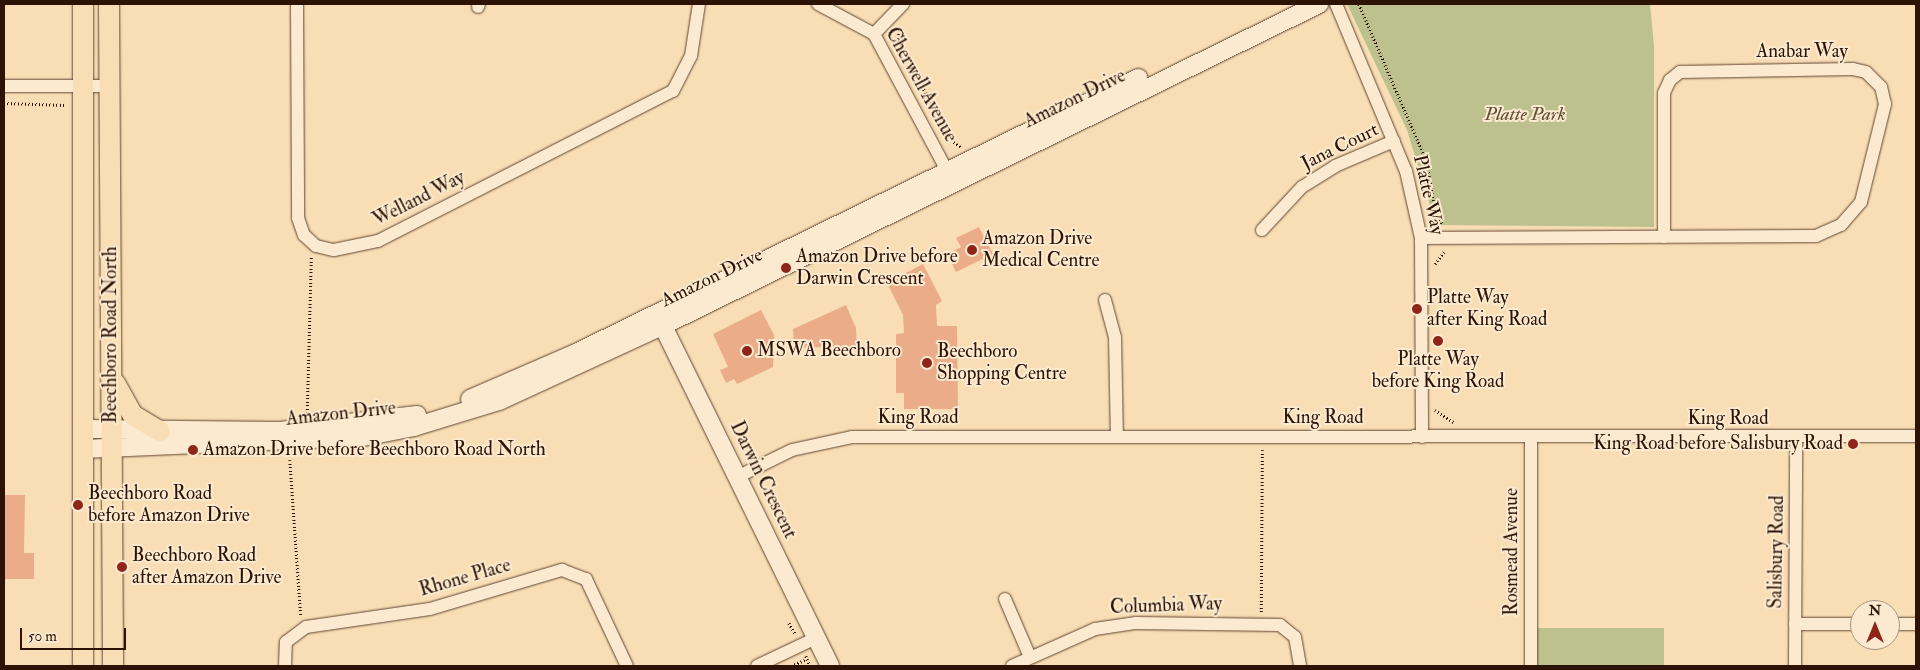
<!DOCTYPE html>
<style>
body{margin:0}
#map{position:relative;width:1920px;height:670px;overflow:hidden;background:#f9deb5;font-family:"IM FELL Double Pica",serif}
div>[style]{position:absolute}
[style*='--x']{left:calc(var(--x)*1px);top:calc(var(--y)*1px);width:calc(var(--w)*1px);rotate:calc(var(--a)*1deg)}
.green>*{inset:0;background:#bcc18e;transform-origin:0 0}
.building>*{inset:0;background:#ebac89}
.path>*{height:2.5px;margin-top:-1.25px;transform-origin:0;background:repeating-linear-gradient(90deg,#2d1206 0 1px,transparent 0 3.5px)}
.roads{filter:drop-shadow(0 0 1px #604532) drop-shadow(0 0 1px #604532)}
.street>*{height:12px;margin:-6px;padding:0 6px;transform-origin:6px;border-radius:6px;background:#fbeacf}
.secondary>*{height:18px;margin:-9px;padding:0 9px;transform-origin:9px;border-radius:9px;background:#fbeacf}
.primary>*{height:20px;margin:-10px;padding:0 10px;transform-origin:10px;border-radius:10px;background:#f9deb5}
.dots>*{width:14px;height:14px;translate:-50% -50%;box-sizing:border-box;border:2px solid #fbeacf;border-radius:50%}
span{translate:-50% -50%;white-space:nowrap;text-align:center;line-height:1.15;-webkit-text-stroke:4px #fbeacf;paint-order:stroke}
.street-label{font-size:19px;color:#2d1206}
.park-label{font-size:19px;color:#5f4f36;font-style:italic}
.poi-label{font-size:19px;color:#2d1206}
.left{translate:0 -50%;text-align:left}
.right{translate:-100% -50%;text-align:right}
.frame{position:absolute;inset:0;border:5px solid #2d1206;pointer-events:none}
.north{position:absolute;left:1850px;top:600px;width:50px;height:50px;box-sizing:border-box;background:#fbeacf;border:1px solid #a9947f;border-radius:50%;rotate:0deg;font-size:14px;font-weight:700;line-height:20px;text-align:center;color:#2d1206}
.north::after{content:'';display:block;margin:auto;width:18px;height:22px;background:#8f2418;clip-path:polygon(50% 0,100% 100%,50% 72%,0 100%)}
.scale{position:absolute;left:20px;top:628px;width:106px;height:22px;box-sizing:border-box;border:2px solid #2d1206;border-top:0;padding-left:6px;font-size:15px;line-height:18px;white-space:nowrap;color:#2d1206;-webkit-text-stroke:4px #fbeacf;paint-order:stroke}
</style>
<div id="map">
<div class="green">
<div style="clip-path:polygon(1347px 4px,1650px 4px,1654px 46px,1654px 227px,1436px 225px,1407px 130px)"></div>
<div style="left:1537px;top:628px;width:127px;height:38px"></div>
</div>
<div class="building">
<div style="clip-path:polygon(979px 227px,993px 254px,956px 272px,947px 254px,961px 247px,956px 238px)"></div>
<div style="clip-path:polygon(923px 264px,942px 301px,936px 305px,937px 326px,957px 326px,958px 409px,904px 409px,904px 393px,896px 393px,896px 334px,904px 333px,903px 315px,887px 283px)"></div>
<div style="clip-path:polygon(846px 305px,856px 328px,857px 346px,794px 348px,793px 329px)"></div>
<div style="clip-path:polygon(761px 310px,774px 335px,773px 367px,737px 384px,734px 379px,726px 383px,720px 370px,728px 367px,713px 334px)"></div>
<div style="clip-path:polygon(4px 495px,25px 495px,24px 553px,34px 553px,34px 579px,4px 579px)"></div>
</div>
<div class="path">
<div style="--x:1359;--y:4;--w:172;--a:66.7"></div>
<div style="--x:1427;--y:162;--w:49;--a:80.5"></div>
<div style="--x:1435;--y:210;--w:17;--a:62"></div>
<div style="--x:899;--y:27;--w:12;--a:90"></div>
<div style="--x:899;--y:39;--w:110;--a:63.7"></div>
<div style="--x:948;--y:138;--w:16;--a:35"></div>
<div style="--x:4;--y:103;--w:62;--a:1.8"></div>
<div style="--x:1435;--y:264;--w:17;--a:-54"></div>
<div style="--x:1435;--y:410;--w:24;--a:33"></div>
<div style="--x:307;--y:413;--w:156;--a:-88.5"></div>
<div style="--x:290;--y:460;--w:157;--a:86"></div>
<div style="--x:1261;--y:612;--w:162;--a:-89.6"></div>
<div style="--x:789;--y:623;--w:12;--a:59"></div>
<div style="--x:806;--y:656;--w:11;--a:68"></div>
<div style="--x:791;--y:666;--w:17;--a:-24"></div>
</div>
<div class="roads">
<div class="street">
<div style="--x:297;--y:4;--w:214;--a:89.7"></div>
<div style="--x:298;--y:218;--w:18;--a:71"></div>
<div style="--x:304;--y:235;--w:16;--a:43"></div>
<div style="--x:316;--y:246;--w:18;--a:13"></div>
<div style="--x:334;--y:250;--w:45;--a:-11.6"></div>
<div style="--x:378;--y:241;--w:331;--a:-27"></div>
<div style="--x:673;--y:91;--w:39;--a:-63"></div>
<div style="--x:691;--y:56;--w:53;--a:-81.3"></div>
<div style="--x:818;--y:4;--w:64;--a:28.2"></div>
<div style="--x:874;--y:34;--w:163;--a:61.9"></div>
<div style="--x:1336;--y:4;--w:181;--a:67.3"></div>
<div style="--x:1406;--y:171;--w:69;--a:77.4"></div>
<div style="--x:1421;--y:238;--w:199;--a:89.7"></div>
<div style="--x:478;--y:7;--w:3;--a:-72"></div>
<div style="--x:874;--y:34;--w:42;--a:-46"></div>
<div style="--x:4;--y:86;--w:106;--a:0"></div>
<div style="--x:1262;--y:230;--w:59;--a:-47.1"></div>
<div style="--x:1302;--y:187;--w:39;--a:-32"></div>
<div style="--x:1335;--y:166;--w:64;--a:-23"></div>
<div style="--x:1421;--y:238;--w:395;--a:-0.3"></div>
<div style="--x:1816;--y:236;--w:27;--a:-24"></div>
<div style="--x:1841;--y:225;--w:30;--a:-49"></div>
<div style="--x:1861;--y:202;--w:101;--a:-76.2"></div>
<div style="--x:1885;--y:104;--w:17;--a:-103"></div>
<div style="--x:1881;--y:87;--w:21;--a:-135"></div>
<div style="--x:1866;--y:72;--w:13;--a:-167"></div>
<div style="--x:1853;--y:69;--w:173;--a:179"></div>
<div style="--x:1680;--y:72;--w:13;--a:141"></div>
<div style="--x:1670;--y:80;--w:14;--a:115"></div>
<div style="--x:1664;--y:93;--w:144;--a:90"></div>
<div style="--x:1105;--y:300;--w:38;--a:75"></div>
<div style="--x:1115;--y:337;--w:100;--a:88.9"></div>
<div style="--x:1531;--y:437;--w:229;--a:90"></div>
<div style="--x:737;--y:477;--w:61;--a:-26.1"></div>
<div style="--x:792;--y:450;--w:61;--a:-12.2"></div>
<div style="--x:852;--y:437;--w:1064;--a:-0.05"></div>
<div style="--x:1005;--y:599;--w:63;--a:66.7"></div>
<div style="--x:1795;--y:624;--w:65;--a:0"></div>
<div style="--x:1890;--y:624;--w:26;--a:0"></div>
<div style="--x:285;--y:666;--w:24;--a:-88"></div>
<div style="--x:286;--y:642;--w:25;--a:-37"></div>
<div style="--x:306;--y:627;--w:125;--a:-8.3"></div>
<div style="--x:430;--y:609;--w:138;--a:-16.5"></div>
<div style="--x:562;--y:570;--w:26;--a:21"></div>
<div style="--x:586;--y:579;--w:96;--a:64.8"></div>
<div style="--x:757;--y:666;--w:65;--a:-25.4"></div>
<div style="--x:1012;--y:666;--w:91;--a:-24"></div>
<div style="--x:1095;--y:629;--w:40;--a:-8.5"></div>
<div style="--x:1135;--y:623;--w:145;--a:0.8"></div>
<div style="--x:1280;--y:625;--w:19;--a:39"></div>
<div style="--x:1295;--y:637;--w:29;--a:80"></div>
<div style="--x:1795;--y:666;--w:228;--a:-89.7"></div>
</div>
<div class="secondary">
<div style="--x:658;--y:316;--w:390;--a:63.8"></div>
<div style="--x:470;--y:399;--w:116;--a:-23.5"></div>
<div style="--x:576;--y:353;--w:626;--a:-26.07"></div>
<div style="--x:83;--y:429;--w:197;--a:0.6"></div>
<div style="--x:280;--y:431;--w:138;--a:-6.7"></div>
<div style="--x:83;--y:449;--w:280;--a:-2.5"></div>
<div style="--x:363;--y:437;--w:52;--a:-11.1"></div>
<div style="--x:414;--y:427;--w:89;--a:-17"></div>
<div style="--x:499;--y:401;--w:179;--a:-24.7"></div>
<div style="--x:662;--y:326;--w:732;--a:-26.11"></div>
</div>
<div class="primary">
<div style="--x:109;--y:4;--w:662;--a:89.65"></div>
<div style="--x:115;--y:383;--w:37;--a:61"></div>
<div style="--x:133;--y:415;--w:31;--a:31"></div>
<div style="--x:83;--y:666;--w:662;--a:-90"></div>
</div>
</div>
<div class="dots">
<div style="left:972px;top:250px;background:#8f2418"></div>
<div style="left:786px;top:268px;background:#8f2418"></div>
<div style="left:1417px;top:309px;background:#8f2418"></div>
<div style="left:1438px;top:341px;background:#8f2418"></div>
<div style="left:747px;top:351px;background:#8f2418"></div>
<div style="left:927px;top:363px;background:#8f2418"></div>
<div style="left:1853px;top:444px;background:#8f2418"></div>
<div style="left:193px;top:450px;background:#8f2418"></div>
<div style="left:78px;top:505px;background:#8f2418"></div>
<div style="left:122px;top:567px;background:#8f2418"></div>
</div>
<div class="street-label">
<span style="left:1802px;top:52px">Anabar Way</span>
<span style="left:921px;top:85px;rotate:61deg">Cherwell Avenue</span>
<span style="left:1075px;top:99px;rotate:-26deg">Amazon Drive</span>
<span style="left:1340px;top:147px;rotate:-26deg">Jana Court</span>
<span style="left:1428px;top:195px;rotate:77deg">Platte Way</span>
<span style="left:419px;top:199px;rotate:-27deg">Welland Way</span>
<span style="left:712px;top:278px;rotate:-26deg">Amazon Drive</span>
<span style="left:111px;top:335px;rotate:-90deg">Beechboro Road North</span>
<span style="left:341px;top:414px;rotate:-6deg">Amazon Drive</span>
<span style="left:918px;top:418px">King Road</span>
<span style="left:1323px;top:418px">King Road</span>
<span style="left:1728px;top:419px">King Road</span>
<span style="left:763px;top:480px;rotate:64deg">Darwin Crescent</span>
<span style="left:1512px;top:552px;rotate:-90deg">Rosmead Avenue</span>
<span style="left:1777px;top:552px;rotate:-89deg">Salisbury Road</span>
<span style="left:465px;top:578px;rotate:-16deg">Rhone Place</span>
<span style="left:1166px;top:606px;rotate:-2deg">Columbia Way</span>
</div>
<div class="park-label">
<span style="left:1525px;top:115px">Platte Park</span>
</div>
<div class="poi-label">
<span class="left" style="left:982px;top:250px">Amazon Drive<br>Medical Centre</span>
<span class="left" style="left:796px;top:268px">Amazon Drive before<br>Darwin Crescent</span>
<span class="left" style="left:1427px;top:309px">Platte Way<br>after King Road</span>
<span class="left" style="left:757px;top:351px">MSWA Beechboro</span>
<span class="left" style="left:937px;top:363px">Beechboro<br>Shopping Centre</span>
<span style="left:1438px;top:371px">Platte Way<br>before King Road</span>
<span class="right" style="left:1843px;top:444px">King Road before Salisbury Road</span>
<span class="left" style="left:203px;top:450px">Amazon Drive before Beechboro Road North</span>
<span class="left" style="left:88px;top:505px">Beechboro Road<br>before Amazon Drive</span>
<span class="left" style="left:132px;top:567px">Beechboro Road<br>after Amazon Drive</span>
</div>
<div class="frame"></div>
<div class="north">N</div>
<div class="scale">50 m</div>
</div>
